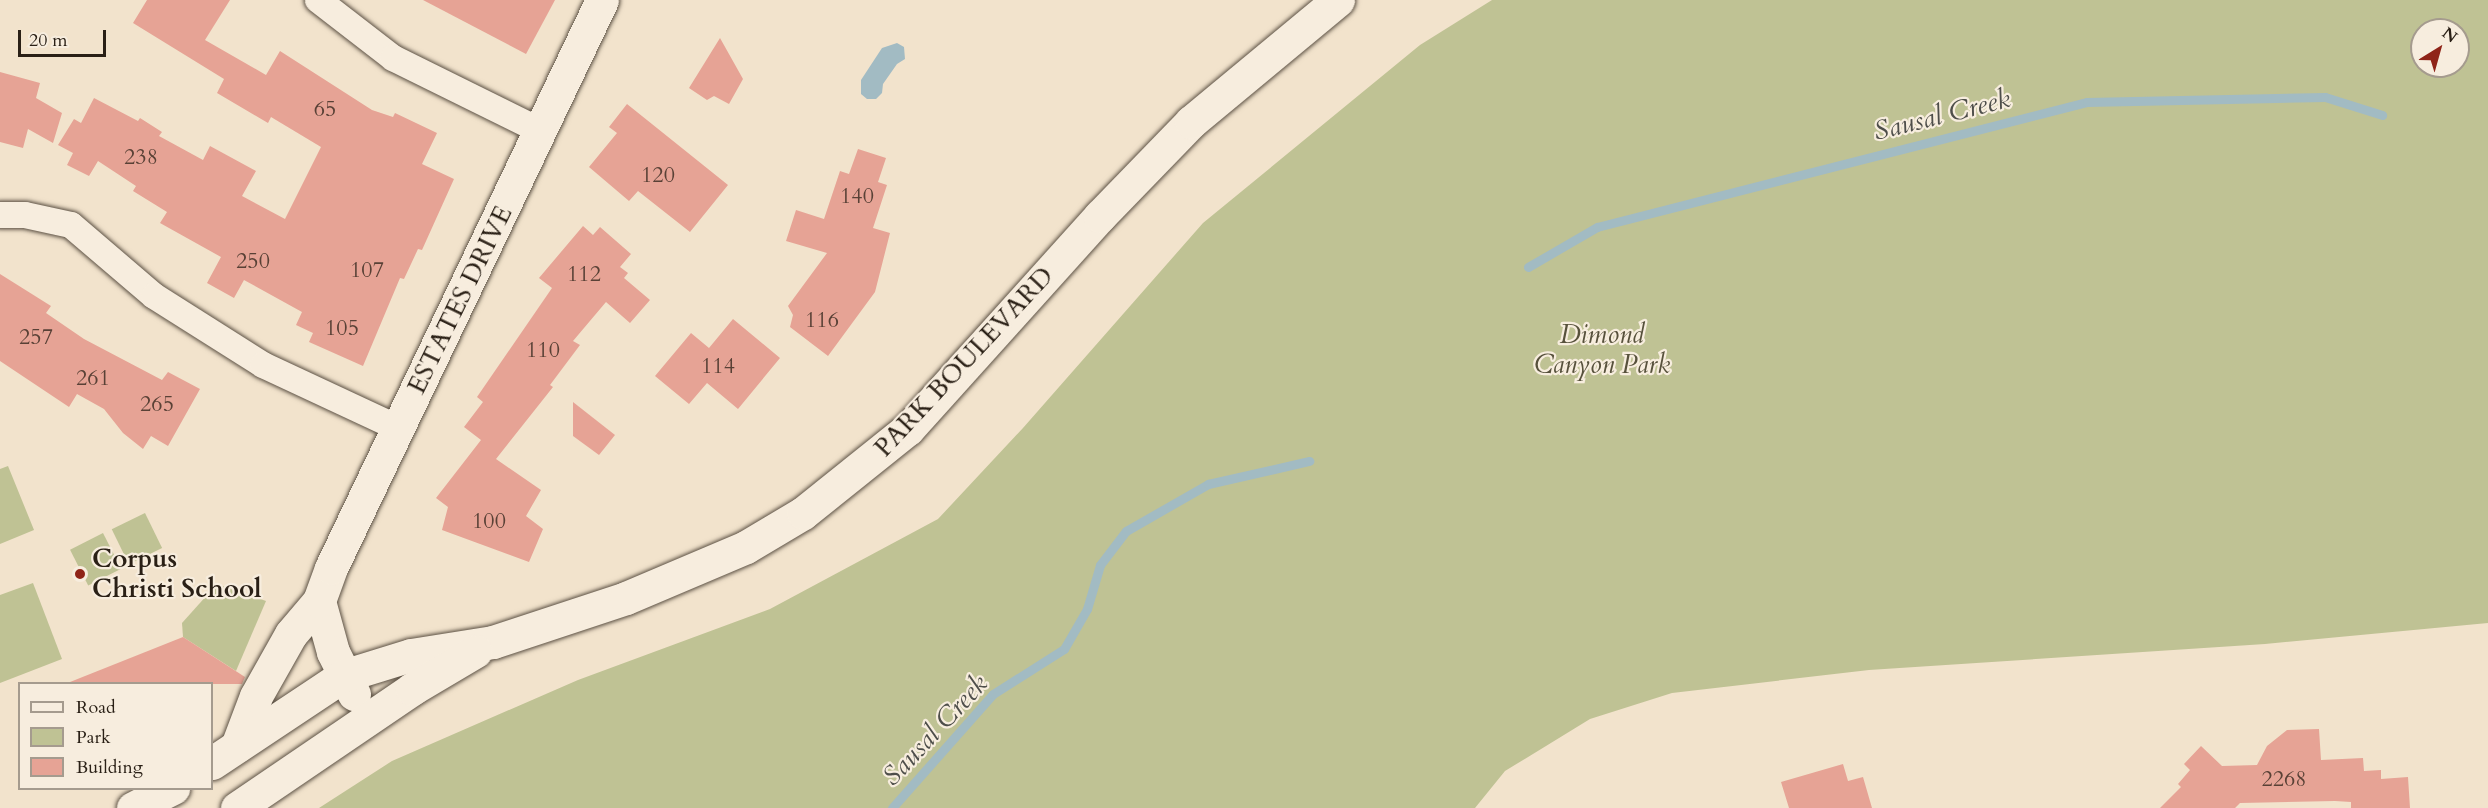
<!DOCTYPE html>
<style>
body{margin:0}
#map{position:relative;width:2488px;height:808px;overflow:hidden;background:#f2e3cc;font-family:Cardo,serif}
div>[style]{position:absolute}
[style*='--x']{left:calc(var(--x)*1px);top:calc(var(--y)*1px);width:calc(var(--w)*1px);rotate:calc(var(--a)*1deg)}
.green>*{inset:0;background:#bfc294;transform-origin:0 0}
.water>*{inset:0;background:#a2bbc3}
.stream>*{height:9px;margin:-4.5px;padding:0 4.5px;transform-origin:4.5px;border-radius:4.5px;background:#a2bbc3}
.building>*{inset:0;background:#e6a395}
.roads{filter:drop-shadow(0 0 2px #5c5144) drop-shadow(0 0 2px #5c5144)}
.street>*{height:26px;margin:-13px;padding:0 13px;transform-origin:13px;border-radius:13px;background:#f7edde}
.secondary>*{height:33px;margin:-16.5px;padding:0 16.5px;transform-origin:16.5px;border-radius:16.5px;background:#f7edde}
.dots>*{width:16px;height:16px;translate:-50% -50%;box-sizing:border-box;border:3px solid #f7edde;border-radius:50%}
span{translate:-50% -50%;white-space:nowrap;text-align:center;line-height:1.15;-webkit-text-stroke:4.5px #f7edde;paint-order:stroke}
.number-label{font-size:22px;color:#594136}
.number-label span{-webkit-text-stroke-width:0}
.street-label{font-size:26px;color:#2a2016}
.park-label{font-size:26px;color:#57513c;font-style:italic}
.poi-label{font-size:26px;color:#2a2016;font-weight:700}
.left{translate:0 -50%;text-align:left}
.water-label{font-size:27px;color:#4e4e4a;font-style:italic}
.legend{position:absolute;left:18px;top:682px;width:195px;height:108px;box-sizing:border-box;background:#f7edde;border:2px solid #a59b8e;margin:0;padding:8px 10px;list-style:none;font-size:18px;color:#2a2016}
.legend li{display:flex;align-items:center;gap:12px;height:30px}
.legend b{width:30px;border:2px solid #a59b8e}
.north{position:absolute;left:2410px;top:18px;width:60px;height:60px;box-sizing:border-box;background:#f7edde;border:2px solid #a59b8e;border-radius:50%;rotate:37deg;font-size:16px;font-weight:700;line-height:24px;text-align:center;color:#2a2016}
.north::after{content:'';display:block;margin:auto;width:21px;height:27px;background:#8f2418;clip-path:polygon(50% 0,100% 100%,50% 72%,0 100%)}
.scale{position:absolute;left:18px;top:30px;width:88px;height:27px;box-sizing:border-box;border:3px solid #2a2016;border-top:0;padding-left:8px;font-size:18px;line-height:21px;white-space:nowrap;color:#2a2016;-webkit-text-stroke:4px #f7edde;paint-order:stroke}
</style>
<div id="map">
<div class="green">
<div style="clip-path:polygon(evenodd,1492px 0,2488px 0,2488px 623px,2265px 644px,1869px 670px,1672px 693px,1590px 719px,1505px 771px,1475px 808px,319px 808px,392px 761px,578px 680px,770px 609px,938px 519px,1023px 428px,1203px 223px,1420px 45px,1492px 0,2422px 30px,2458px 30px,2458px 66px,2422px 66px,2422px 30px)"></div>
<div style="clip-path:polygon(8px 466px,34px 530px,0 544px,0 469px)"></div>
<div style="left:145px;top:513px;width:39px;height:37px;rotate:64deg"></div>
<div style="left:103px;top:533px;width:40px;height:37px;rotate:63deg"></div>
<div style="clip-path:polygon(33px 583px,62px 659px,0 683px,0 595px)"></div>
<div style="clip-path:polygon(217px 584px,266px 601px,236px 671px,183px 637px,182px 623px)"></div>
</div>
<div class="water">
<div style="clip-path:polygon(897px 43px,904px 47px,905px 59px,897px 64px,883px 84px,882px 93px,876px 99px,867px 99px,861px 94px,861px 80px,882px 48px)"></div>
</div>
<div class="stream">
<div style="--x:1528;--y:267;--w:80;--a:-30.1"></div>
<div style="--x:1597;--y:227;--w:506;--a:-14.31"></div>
<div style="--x:2087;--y:102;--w:238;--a:-1.2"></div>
<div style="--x:2325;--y:97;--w:60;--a:17.5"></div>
<div style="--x:892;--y:808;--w:152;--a:-48.5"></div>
<div style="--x:993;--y:694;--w:84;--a:-32.4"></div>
<div style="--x:1064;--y:649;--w:46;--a:-60.1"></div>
<div style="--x:1087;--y:609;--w:46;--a:-73.5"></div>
<div style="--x:1100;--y:565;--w:43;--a:-52.6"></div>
<div style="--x:1126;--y:531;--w:95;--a:-29.8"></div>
<div style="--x:1208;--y:484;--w:104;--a:-12.8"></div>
</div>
<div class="building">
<div style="clip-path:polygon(147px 0,230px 0,205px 40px,266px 75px,280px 51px,372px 110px,393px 117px,395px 113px,437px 133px,422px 164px,454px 179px,422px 250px,418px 249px,404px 279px,400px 278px,363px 366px,309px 342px,313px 333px,296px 325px,302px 312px,244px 280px,234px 298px,207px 283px,221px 257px,160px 223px,167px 212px,133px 191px,136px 186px,98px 161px,89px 176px,67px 165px,73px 153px,58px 145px,74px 119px,81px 123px,94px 98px,138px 121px,140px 118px,162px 132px,159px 136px,203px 160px,210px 146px,256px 171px,242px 196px,285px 219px,321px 147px,271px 117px,268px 123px,217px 93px,224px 79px,133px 23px)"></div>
<div style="clip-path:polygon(423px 0,555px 0,526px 54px)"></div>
<div style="clip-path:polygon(720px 38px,743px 79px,729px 104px,714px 96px,707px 100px,689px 88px)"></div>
<div style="clip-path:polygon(0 72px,40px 83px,36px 98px,62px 113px,53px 143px,28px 129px,23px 148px,0 142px)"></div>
<div style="clip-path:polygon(627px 104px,728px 185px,690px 232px,638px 191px,629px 201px,589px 167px,617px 133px,609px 127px)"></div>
<div style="clip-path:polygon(858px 149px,886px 158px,878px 182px,887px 185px,873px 228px,890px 233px,875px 292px,828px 356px,790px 327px,793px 315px,788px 306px,827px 253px,786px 241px,796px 210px,824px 219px,840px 171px,849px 174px)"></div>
<div style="clip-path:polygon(583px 226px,593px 235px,600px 227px,631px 254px,620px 267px,628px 273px,624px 278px,650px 300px,630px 323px,606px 302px,573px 341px,580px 345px,550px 385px,553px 387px,496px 459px,541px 490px,526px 516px,543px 529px,529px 562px,442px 530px,448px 507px,436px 498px,481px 440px,464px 427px,483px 402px,477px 397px,552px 288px,539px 278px)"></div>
<div style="clip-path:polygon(0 274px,51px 306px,46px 313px,84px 339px,162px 380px,168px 372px,200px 389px,168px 446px,151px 436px,143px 449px,123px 433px,104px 409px,77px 394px,69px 407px,0 361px)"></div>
<div style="clip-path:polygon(733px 319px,780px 358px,738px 409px,707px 383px,689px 404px,655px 376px,691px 333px,709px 348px)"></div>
<div style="clip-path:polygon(573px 402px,615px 435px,599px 455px,573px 436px)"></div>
<div style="clip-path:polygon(183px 637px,245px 677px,242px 684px,65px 684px)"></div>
<div style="clip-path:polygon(2319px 729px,2321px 760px,2363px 758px,2364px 771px,2381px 770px,2381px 779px,2408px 777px,2410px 808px,2351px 808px,2351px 802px,2335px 801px,2240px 803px,2235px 808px,2160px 808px,2181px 787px,2178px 784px,2190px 770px,2184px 764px,2201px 746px,2222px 766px,2257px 765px,2267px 746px,2287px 730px)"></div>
<div style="clip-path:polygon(1843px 764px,1848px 781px,1863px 777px,1872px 808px,1789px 808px,1781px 782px)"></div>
</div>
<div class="roads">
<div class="street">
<div style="--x:318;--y:0;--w:95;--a:37.7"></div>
<div style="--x:393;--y:58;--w:165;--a:26.3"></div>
<div style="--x:0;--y:215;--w:25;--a:0"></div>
<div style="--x:25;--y:215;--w:47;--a:12.3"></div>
<div style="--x:71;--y:225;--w:109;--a:40.5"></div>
<div style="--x:154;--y:296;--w:129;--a:32.3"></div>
<div style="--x:263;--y:365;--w:149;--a:25"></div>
</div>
<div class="secondary">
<div style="--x:319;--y:601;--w:53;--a:74.6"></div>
<div style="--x:333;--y:652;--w:47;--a:63.4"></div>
<div style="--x:237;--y:746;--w:53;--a:-69.2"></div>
<div style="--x:256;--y:696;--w:71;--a:-60.6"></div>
<div style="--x:291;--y:634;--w:43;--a:-49.7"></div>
<div style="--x:319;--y:601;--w:35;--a:-70"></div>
<div style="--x:331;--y:568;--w:629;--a:-64.49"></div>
<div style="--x:212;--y:763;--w:157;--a:-33.6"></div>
<div style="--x:343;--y:676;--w:71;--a:-17.2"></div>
<div style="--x:411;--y:655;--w:83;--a:-9"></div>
<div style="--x:493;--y:642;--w:140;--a:-18.3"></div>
<div style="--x:626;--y:598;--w:130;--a:-23"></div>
<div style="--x:746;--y:547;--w:66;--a:-30.8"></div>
<div style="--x:803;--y:513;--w:134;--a:-38.7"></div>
<div style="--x:908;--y:429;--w:287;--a:-48"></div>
<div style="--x:1100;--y:216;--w:131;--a:-45.9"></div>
<div style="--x:1191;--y:122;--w:191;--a:-39.7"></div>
<div style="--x:133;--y:808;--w:45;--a:-26.6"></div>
<div style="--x:237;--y:808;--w:212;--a:-34.2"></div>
<div style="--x:412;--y:689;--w:74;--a:-30.7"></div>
</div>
</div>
<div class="dots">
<div style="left:80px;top:574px;background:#8f2418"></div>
</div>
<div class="number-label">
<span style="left:325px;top:110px">65</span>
<span style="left:141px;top:158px">238</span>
<span style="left:658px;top:176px">120</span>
<span style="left:857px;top:197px">140</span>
<span style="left:253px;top:262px">250</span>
<span style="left:367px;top:271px">107</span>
<span style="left:584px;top:275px">112</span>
<span style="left:822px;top:321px">116</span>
<span style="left:342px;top:329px">105</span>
<span style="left:36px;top:338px">257</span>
<span style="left:543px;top:351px">110</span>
<span style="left:718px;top:367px">114</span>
<span style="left:93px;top:379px">261</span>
<span style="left:157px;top:405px">265</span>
<span style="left:489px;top:522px">100</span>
<span style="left:2284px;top:780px">2268</span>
</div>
<div class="street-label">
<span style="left:460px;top:300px;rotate:-64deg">ESTATES DRIVE</span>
<span style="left:964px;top:362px;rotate:-47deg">PARK BOULEVARD</span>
</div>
<div class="park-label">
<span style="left:1602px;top:350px">Dimond<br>Canyon Park</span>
</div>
<div class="poi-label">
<span class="left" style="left:92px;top:574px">Corpus<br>Christi School</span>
</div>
<div class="water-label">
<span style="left:1942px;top:115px;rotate:-14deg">Sausal Creek</span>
<span style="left:935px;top:730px;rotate:-47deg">Sausal Creek</span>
</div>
<ul class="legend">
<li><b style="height:8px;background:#f7edde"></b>Road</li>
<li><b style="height:16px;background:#bfc294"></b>Park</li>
<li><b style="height:16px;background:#e6a395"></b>Building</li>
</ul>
<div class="north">N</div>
<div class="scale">20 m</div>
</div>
